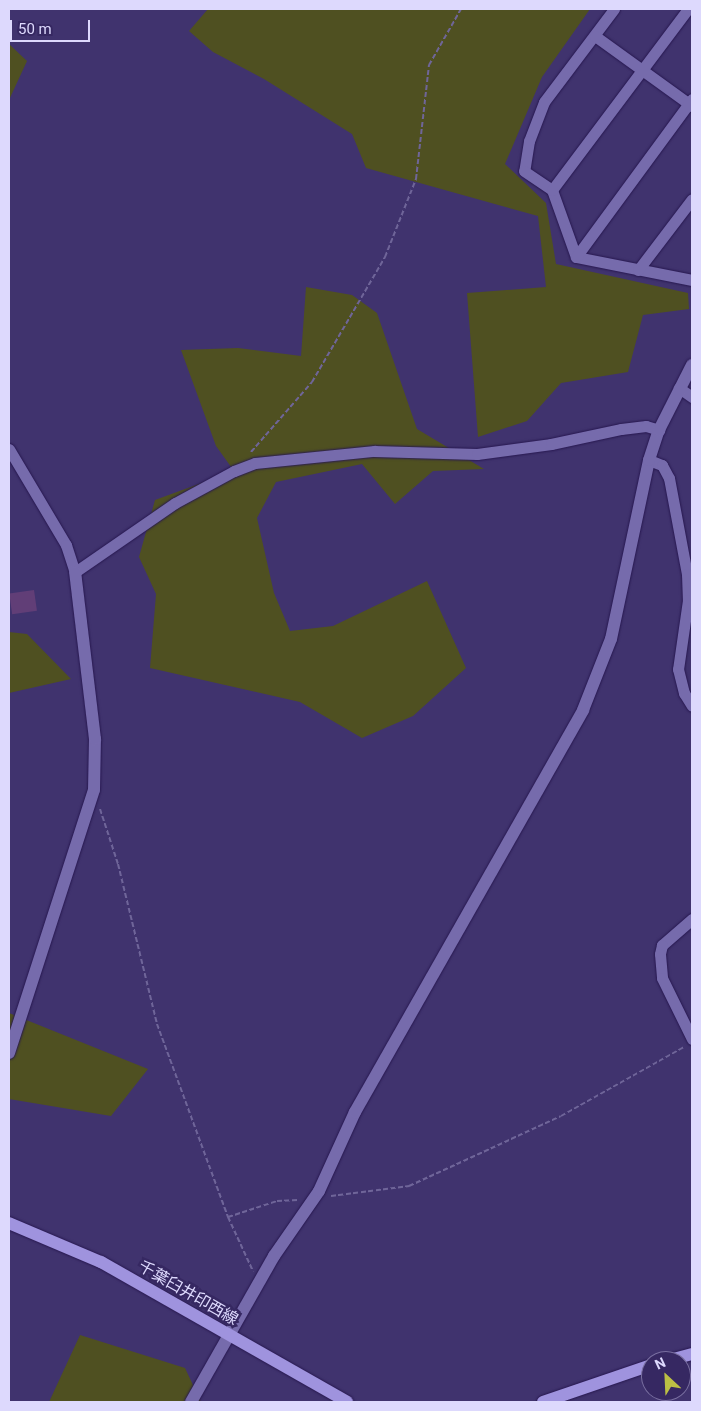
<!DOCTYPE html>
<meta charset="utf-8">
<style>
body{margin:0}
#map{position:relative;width:701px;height:1411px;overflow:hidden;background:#40336e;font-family:Roboto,"Noto Sans JP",sans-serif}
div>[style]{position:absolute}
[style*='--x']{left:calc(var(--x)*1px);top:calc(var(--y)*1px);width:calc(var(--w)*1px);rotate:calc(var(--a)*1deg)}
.green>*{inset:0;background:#4f5021}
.building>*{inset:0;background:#613e77;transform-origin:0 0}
.path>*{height:2px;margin-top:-1px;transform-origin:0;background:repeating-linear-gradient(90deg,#6f6599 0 5px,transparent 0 7.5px)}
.roads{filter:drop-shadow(0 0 1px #271850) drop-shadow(0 0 1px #271850)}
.minor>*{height:11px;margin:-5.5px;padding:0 5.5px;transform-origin:5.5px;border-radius:5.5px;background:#766bac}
.tertiary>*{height:12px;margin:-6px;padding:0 6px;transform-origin:6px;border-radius:6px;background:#766bac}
.primary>*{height:12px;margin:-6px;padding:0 6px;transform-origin:6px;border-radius:6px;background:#9f93de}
span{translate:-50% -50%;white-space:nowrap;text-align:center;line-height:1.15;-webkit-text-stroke:5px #362862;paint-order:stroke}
.street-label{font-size:16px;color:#ddd9fd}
.frame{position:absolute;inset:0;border:10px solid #ddd9fd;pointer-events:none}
.north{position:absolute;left:641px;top:1351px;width:50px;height:50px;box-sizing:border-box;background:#362862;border:1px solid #796fa0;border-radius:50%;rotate:335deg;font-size:14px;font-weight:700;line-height:20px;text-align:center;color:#ddd9fd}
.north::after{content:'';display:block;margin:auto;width:18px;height:22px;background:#bcbf44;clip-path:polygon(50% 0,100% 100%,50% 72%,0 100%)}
.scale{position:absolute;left:10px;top:20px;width:80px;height:22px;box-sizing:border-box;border:2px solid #ddd9fd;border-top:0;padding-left:6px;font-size:15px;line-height:18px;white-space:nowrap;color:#ddd9fd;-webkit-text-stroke:4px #362862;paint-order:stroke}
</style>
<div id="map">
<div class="green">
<div style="clip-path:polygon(208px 9px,590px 9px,542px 77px,505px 164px,546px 203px,556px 264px,688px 293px,689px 309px,643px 315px,628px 372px,561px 383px,527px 421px,478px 437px,467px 293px,546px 287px,538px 216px,366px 168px,352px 134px,264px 79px,213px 52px,189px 31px)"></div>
<div style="clip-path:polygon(9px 44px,27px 61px,9px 100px)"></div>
<div style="clip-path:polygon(306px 287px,352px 295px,377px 313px,417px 429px,484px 469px,433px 471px,395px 504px,362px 464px,276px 482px,257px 518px,274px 593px,290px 631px,333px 626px,427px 581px,466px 668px,413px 716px,362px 738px,300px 702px,150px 668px,156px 594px,139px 557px,155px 500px,234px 471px,216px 446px,181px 350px,238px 348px,301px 356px)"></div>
<div style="clip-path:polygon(9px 632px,27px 634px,71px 679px,9px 693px)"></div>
<div style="clip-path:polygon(9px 1013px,148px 1069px,111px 1116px,9px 1099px)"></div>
<div style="clip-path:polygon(80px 1335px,185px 1368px,201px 1402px,49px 1402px)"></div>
</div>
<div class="building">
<div style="left:34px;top:590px;width:21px;height:25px;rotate:82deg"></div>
</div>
<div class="path">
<div style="--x:251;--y:452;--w:93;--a:-48.9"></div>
<div style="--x:312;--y:382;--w:145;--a:-59.7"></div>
<div style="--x:385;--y:257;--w:84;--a:-68.3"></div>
<div style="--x:416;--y:179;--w:115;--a:-83.5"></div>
<div style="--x:429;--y:65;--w:64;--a:-60.3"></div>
<div style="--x:100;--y:809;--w:58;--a:71.9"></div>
<div style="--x:118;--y:864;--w:165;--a:76.3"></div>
<div style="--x:157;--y:1024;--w:206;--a:69.8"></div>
<div style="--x:228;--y:1217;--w:60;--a:65.2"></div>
<div style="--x:331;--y:1196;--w:79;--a:-7.3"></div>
<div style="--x:409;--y:1186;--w:167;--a:-24.7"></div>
<div style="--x:561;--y:1116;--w:141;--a:-29.3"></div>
<div style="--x:228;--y:1217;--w:52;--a:-18.1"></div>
<div style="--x:277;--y:1201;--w:21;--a:-3"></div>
</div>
<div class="roads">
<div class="minor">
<div style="--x:614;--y:9;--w:116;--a:127"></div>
<div style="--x:544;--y:102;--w:42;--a:111"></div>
<div style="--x:529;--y:141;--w:30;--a:99"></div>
<div style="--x:524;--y:171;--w:34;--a:34"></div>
<div style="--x:552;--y:190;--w:71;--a:70.3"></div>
<div style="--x:576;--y:257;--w:118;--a:11.2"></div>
<div style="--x:595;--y:36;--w:120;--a:35.8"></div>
<div style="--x:552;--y:190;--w:226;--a:-53.1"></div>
<div style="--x:576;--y:257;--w:196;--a:-53.7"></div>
<div style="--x:638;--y:270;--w:89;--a:-52.7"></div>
<div style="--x:679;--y:388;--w:16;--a:35"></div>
<div style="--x:9;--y:449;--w:112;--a:59.3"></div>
<div style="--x:66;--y:545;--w:28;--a:72"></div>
<div style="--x:75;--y:572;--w:121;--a:-34.6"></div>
<div style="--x:175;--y:503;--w:67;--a:-28.5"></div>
<div style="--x:234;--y:471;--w:22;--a:-21"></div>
<div style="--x:255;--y:463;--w:120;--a:-5.8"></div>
<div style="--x:374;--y:451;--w:103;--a:1.7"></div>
<div style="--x:477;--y:454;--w:75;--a:-7.7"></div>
<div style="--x:551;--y:444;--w:72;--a:-12.1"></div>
<div style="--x:621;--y:429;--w:25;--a:-7"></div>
<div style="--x:646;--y:426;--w:14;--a:17"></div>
<div style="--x:649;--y:460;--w:14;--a:21"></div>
<div style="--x:662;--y:465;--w:15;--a:62"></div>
<div style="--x:669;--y:478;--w:98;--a:79.4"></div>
<div style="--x:687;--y:574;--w:26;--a:88"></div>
<div style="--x:688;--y:600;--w:70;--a:98.2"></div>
<div style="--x:678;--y:669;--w:25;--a:76"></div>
<div style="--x:684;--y:693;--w:15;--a:58"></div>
<div style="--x:692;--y:919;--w:40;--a:139"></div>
<div style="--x:662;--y:945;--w:9;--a:103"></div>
<div style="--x:660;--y:954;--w:24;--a:85"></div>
<div style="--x:662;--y:978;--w:68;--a:63.8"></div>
</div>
<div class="tertiary">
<div style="--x:9;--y:1053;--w:276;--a:-72.1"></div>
<div style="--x:94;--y:790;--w:51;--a:-88.9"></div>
<div style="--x:95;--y:739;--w:168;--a:-96.8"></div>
<div style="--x:191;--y:1402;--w:168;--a:-60.4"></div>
<div style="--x:274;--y:1256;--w:79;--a:-55.3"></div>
<div style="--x:319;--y:1191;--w:87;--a:-65.5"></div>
<div style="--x:355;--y:1112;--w:462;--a:-60.4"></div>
<div style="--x:583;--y:710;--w:76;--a:-68.5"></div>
<div style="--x:611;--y:639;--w:183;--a:-78"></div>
<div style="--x:649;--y:460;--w:32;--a:-72"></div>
<div style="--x:659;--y:430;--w:73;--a:-63.1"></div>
</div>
<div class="primary">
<div style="--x:9;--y:1223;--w:100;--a:23"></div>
<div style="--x:101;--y:1262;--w:283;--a:29.6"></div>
<div style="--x:666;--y:1361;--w:27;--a:-15"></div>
<div style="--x:543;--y:1402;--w:114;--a:-18.9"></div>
</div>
</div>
<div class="street-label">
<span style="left:188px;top:1293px;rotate:30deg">千葉臼井印西線</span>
</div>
<div class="frame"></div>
<div class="north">N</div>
<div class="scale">50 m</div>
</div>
